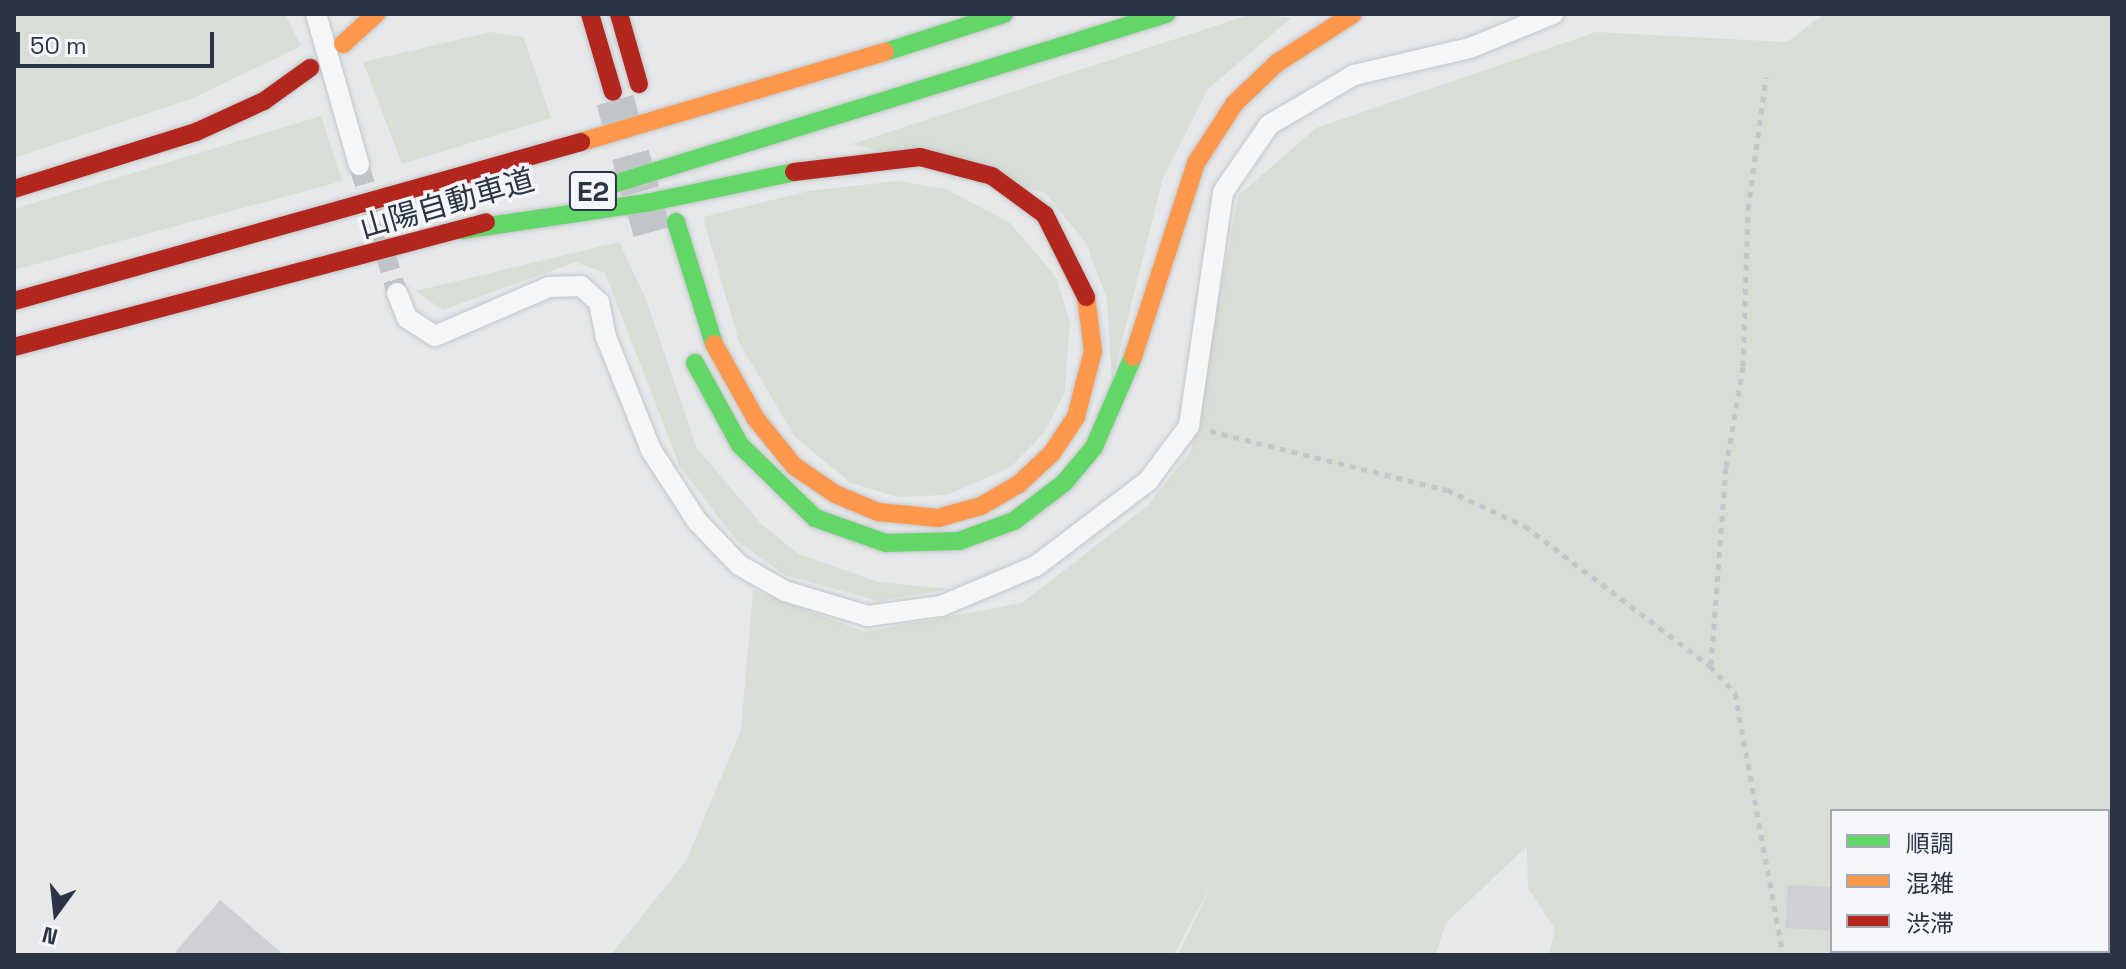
<!DOCTYPE html>
<meta charset="utf-8">
<style>
body{margin:0}
#map{position:relative;width:2126px;height:969px;overflow:hidden;background:#e6e8ea;font-family:"Space Grotesk","Noto Sans JP",sans-serif}
div>[style]{position:absolute}
[style*='--x']{left:calc(var(--x)*1px);top:calc(var(--y)*1px);width:calc(var(--w)*1px);rotate:calc(var(--a)*1deg)}
.green>*{inset:0;background:#d6ded6}
.building>*{inset:0;background:#ced0d3;transform-origin:0 0}
.street-tunnel>*{height:20px;margin-top:-10px;transform-origin:0;background:repeating-linear-gradient(90deg,#c1c4c9 0 20px,transparent 0 30px)}
.highway-tunnel>*{height:38px;margin-top:-19px;transform-origin:0;background:repeating-linear-gradient(90deg,#c1c4c9 0 38px,transparent 0 57px)}
.path>*{height:5px;margin-top:-2.5px;transform-origin:0;background:repeating-linear-gradient(90deg,#c5c6ca 0 6px,transparent 0 12px)}
.roads{filter:drop-shadow(0 0 2px #c4c6c8) drop-shadow(0 0 2px #c4c6c8)}
.street>*{height:20px;margin:-10px;padding:0 10px;transform-origin:10px;border-radius:10px;background:#f5f6f7}
.fast>*{height:18px;margin:-9px;padding:0 9px;transform-origin:9px;border-radius:9px;background:#63d668}
.slow>*{height:18px;margin:-9px;padding:0 9px;transform-origin:9px;border-radius:9px;background:#ff974d}
.jam>*{height:18px;margin:-9px;padding:0 9px;transform-origin:9px;border-radius:9px;background:#b3261e}
span{translate:-50% -50%;white-space:nowrap;text-align:center;line-height:1.15;-webkit-text-stroke:7px #f4f6f9;paint-order:stroke}
.shield-label span{padding:2px 6px;background:#f4f6f9;border:2px solid;border-radius:6px;-webkit-text-stroke-width:0}
.shield-label{font-size:28px;color:#2b3445;font-weight:700}
.street-label{font-size:30px;color:#2b3445}
.frame{position:absolute;inset:0;border:16px solid #2b3445;pointer-events:none}
.legend{position:absolute;left:1830px;top:809px;width:280px;height:144px;box-sizing:border-box;background:#f4f6f9;border:2px solid #a4a8b1;margin:0;padding:10px 14px;list-style:none;font-size:24px;color:#2b3445}
.legend li{display:flex;align-items:center;gap:16px;height:40px}
.legend b{width:40px;border:2px solid #a4a8b1}
.north{position:absolute;left:16px;top:873px;width:80px;height:80px;-webkit-text-stroke:6px #f4f6f9;paint-order:stroke;rotate:195deg;font-size:22px;font-weight:700;line-height:32px;text-align:center;color:#2b3445}
.north::after{content:'';display:block;margin:auto;width:28px;height:36px;background:#2b3445;clip-path:polygon(50% 0,100% 100%,50% 72%,0 100%)}
.scale{position:absolute;left:16px;top:32px;width:198px;height:36px;box-sizing:border-box;border:4px solid #2b3445;border-top:0;padding-left:10px;font-size:24px;line-height:28px;white-space:nowrap;color:#2b3445;-webkit-text-stroke:6px #f4f6f9;paint-order:stroke}
</style>
<div id="map">
<div class="green">
<div style="clip-path:polygon(14px 14px,285px 14px,301px 46px,193px 98px,14px 158px)"></div>
<div style="clip-path:polygon(1252px 14px,1291px 18px,1208px 89px,1163px 178px,1112px 381px,1107px 299px,1086px 243px,1045px 193px,852px 144px)"></div>
<div style="clip-path:polygon(evenodd,1824px 14px,2112px 14px,2112px 955px,1549px 955px,1555px 929px,1528px 888px,1527px 846px,1446px 923px,1435px 955px,1178px 955px,1215px 877px,1174px 955px,611px 955px,686px 861px,741px 730px,753px 590px,865px 632px,1022px 603px,1148px 505px,1191px 451px,1238px 196px,1316px 128px,1596px 32px,1787px 42px,1824px 14px,1832px 811px,2108px 811px,2108px 951px,1832px 951px,1832px 811px)"></div>
<div style="clip-path:polygon(491px 32px,523px 37px,551px 118px,402px 164px,363px 62px)"></div>
<div style="clip-path:polygon(321px 116px,342px 181px,14px 270px,14px 209px)"></div>
<div style="clip-path:polygon(898px 181px,946px 189px,1010px 223px,1056px 277px,1070px 322px,1065px 392px,1044px 433px,1011px 467px,947px 495px,898px 497px,851px 483px,795px 437px,739px 342px,703px 217px,809px 191px)"></div>
<div style="clip-path:polygon(619px 242px,645px 297px,697px 448px,762px 525px,799px 554px,878px 582px,950px 589px,878px 601px,785px 575px,737px 541px,680px 467px,605px 273px,576px 262px,443px 310px,416px 291px)"></div>
</div>
<div class="building">
<div style="left:1788px;top:885px;width:44px;height:43px;rotate:3deg"></div>
<div style="clip-path:polygon(220px 900px,284px 955px,173px 955px)"></div>
</div>
<div class="street-tunnel">
<div style="--x:359;--y:165;--w:134;--a:73.5"></div>
</div>
<div class="highway-tunnel">
<div style="--x:615;--y:100;--w:137;--a:74.3"></div>
</div>
<div class="path">
<div style="--x:1210;--y:431;--w:244;--a:14"></div>
<div style="--x:1447;--y:490;--w:86;--a:24.8"></div>
<div style="--x:1525;--y:526;--w:232;--a:37.1"></div>
<div style="--x:1710;--y:666;--w:37;--a:47"></div>
<div style="--x:1735;--y:693;--w:266;--a:79.6"></div>
<div style="--x:1711;--y:665;--w:199;--a:-85.7"></div>
<div style="--x:1726;--y:467;--w:102;--a:-80.4"></div>
<div style="--x:1743;--y:366;--w:157;--a:-88.2"></div>
<div style="--x:1748;--y:209;--w:133;--a:-82.2"></div>
</div>
<div class="roads">
<div class="street">
<div style="--x:316;--y:14;--w:157;--a:74.1"></div>
<div style="--x:397;--y:293;--w:27;--a:68"></div>
<div style="--x:407;--y:318;--w:33;--a:33"></div>
<div style="--x:435;--y:336;--w:124;--a:-23.3"></div>
<div style="--x:549;--y:287;--w:32;--a:-2"></div>
<div style="--x:581;--y:286;--w:24;--a:42"></div>
<div style="--x:599;--y:302;--w:36;--a:79"></div>
<div style="--x:606;--y:337;--w:122;--a:68.3"></div>
<div style="--x:651;--y:450;--w:85;--a:57.1"></div>
<div style="--x:697;--y:521;--w:61;--a:46.3"></div>
<div style="--x:739;--y:565;--w:53;--a:29.5"></div>
<div style="--x:785;--y:591;--w:87;--a:16.8"></div>
<div style="--x:868;--y:616;--w:74;--a:-7.8"></div>
<div style="--x:941;--y:606;--w:103;--a:-22.8"></div>
<div style="--x:1036;--y:566;--w:141;--a:-37.2"></div>
<div style="--x:1148;--y:481;--w:69;--a:-53.3"></div>
<div style="--x:1189;--y:426;--w:236;--a:-81.7"></div>
<div style="--x:1223;--y:192;--w:81;--a:-55.5"></div>
<div style="--x:1269;--y:125;--w:99;--a:-30.5"></div>
<div style="--x:1354;--y:75;--w:119;--a:-13.1"></div>
<div style="--x:1470;--y:48;--w:90;--a:-22.3"></div>
</div>
<div class="fast">
<div style="--x:885;--y:52;--w:125;--a:-17.7"></div>
<div style="--x:591;--y:191;--w:602;--a:-17.11"></div>
<div style="--x:676;--y:222;--w:128;--a:72.7"></div>
<div style="--x:462;--y:230;--w:191;--a:-8.4"></div>
<div style="--x:651;--y:202;--w:146;--a:-11.8"></div>
<div style="--x:695;--y:363;--w:94;--a:61.2"></div>
<div style="--x:740;--y:445;--w:105;--a:44.2"></div>
<div style="--x:815;--y:518;--w:75;--a:19.4"></div>
<div style="--x:886;--y:543;--w:73;--a:-1.6"></div>
<div style="--x:959;--y:541;--w:59;--a:-20"></div>
<div style="--x:1014;--y:521;--w:63;--a:-37.2"></div>
<div style="--x:1064;--y:483;--w:47;--a:-50.2"></div>
<div style="--x:1094;--y:447;--w:98;--a:-66.6"></div>
</div>
<div class="slow">
<div style="--x:343;--y:44;--w:45;--a:-42.3"></div>
<div style="--x:581;--y:142;--w:317;--a:-16.5"></div>
<div style="--x:714;--y:344;--w:86;--a:60.8"></div>
<div style="--x:756;--y:419;--w:60;--a:51"></div>
<div style="--x:794;--y:466;--w:50;--a:34.3"></div>
<div style="--x:835;--y:494;--w:47;--a:22.7"></div>
<div style="--x:878;--y:512;--w:60;--a:5.7"></div>
<div style="--x:938;--y:518;--w:45;--a:-15.6"></div>
<div style="--x:981;--y:506;--w:44;--a:-30.1"></div>
<div style="--x:1019;--y:484;--w:45;--a:-43.2"></div>
<div style="--x:1052;--y:453;--w:43;--a:-56.3"></div>
<div style="--x:1076;--y:417;--w:68;--a:-75.6"></div>
<div style="--x:1093;--y:351;--w:54;--a:-97.4"></div>
<div style="--x:1133;--y:357;--w:204;--a:-72"></div>
<div style="--x:1196;--y:163;--w:72;--a:-57"></div>
<div style="--x:1235;--y:103;--w:58;--a:-43.6"></div>
<div style="--x:1277;--y:63;--w:90;--a:-32.8"></div>
</div>
<div class="jam">
<div style="--x:590;--y:14;--w:81;--a:73.6"></div>
<div style="--x:619;--y:14;--w:73;--a:74.1"></div>
<div style="--x:794;--y:172;--w:127;--a:-6.8"></div>
<div style="--x:920;--y:157;--w:74;--a:14.8"></div>
<div style="--x:992;--y:176;--w:66;--a:36.3"></div>
<div style="--x:1045;--y:215;--w:92;--a:63.4"></div>
<div style="--x:14;--y:189;--w:191;--a:-17.4"></div>
<div style="--x:196;--y:132;--w:75;--a:-24.5"></div>
<div style="--x:264;--y:101;--w:57;--a:-35.7"></div>
<div style="--x:14;--y:301;--w:589;--a:-15.66"></div>
<div style="--x:14;--y:347;--w:488;--a:-14.8"></div>
</div>
</div>
<div class="shield-label">
<span style="left:593px;top:191px">E2</span>
</div>
<div class="street-label">
<span style="left:447px;top:204px;rotate:-16deg">山陽自動車道</span>
</div>
<div class="frame"></div>
<ul class="legend">
<li><b style="height:10px;background:#63d668"></b>順調</li>
<li><b style="height:10px;background:#ff974d"></b>混雑</li>
<li><b style="height:10px;background:#b3261e"></b>渋滞</li>
</ul>
<div class="north">N</div>
<div class="scale">50 m</div>
</div>
